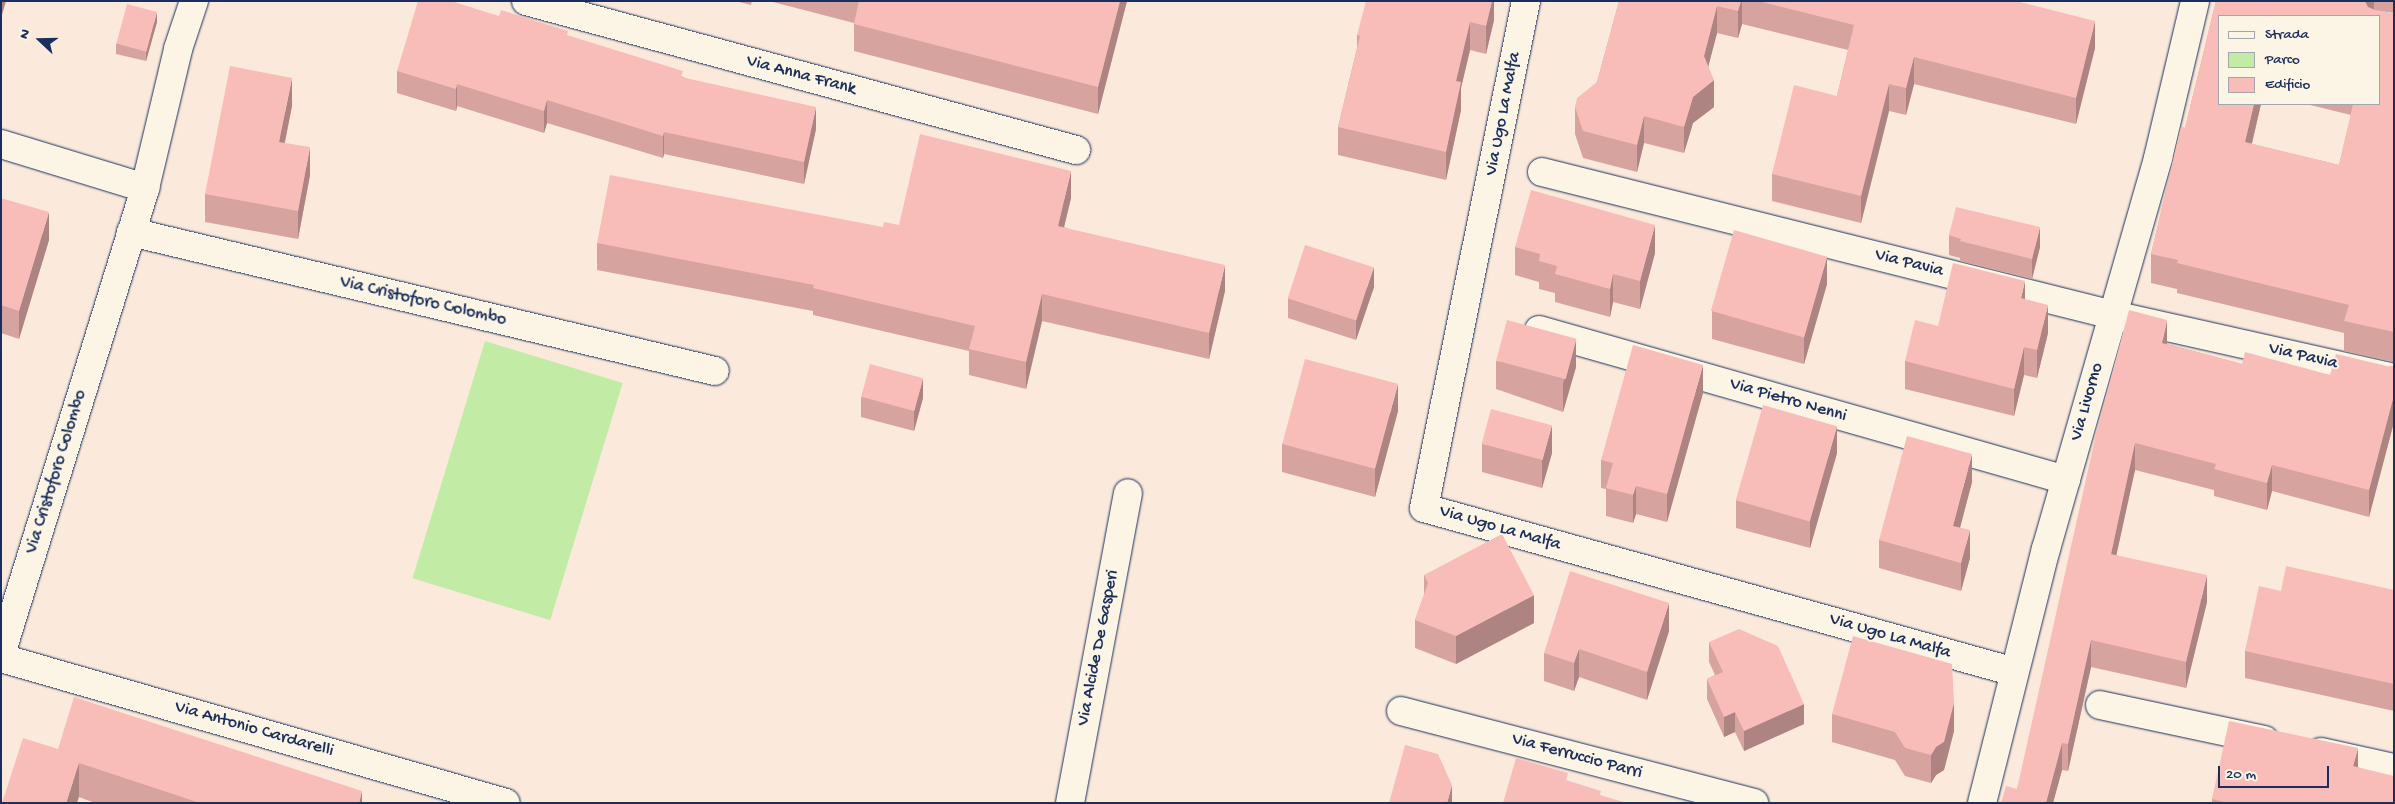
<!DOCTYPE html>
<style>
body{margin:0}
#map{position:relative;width:2395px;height:804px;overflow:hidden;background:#fbeadc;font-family:"Gochi Hand",sans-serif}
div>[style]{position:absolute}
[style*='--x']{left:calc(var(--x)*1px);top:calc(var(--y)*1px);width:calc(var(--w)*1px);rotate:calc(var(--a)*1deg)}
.green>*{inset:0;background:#c2eba6;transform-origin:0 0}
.roads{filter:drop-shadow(0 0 1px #1b2f5e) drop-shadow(0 0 1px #1b2f5e)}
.minor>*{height:28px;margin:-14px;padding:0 14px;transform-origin:14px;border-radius:14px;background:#fcf5e5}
.wall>*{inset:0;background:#d6a39f}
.shaded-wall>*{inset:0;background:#ae8482}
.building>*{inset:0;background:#f9bdb9;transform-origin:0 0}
span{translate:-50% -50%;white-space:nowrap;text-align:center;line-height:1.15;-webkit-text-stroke:4px #fcf5e5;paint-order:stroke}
.street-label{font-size:18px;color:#1b2f5e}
.frame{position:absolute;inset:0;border:2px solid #1b2f5e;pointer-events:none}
.legend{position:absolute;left:2218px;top:15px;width:162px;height:90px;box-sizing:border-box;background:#fcf5e5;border:1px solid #a2a6af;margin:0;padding:6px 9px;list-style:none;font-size:15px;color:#1b2f5e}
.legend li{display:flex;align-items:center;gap:10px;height:25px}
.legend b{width:25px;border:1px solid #a2a6af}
.north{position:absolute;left:15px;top:15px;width:50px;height:50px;-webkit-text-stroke:4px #fcf5e5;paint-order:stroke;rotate:291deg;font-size:14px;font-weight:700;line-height:20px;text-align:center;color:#1b2f5e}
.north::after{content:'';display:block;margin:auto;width:18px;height:22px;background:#1b2f5e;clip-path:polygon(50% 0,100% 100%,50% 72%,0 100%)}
.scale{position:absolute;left:2218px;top:766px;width:111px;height:22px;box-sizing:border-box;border:2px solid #1b2f5e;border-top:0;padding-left:6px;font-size:15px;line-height:18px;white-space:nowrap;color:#1b2f5e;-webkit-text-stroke:4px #fcf5e5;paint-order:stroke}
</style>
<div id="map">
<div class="green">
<div style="left:485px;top:341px;width:144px;height:248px;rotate:17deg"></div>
</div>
<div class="roads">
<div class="minor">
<div style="--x:526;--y:1;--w:570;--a:15.16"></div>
<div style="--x:1526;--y:1;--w:517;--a:101.38"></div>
<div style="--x:1424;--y:508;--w:613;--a:15.51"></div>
<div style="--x:1;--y:144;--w:151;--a:17"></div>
<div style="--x:1542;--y:172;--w:589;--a:14.06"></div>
<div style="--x:2113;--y:315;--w:288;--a:12.6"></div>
<div style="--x:131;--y:232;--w:600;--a:13.39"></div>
<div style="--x:1539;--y:330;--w:548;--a:15.89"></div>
<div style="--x:1;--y:654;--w:488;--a:-72.8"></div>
<div style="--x:145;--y:188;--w:143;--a:-76.6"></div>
<div style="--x:178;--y:49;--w:51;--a:-71.6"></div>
<div style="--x:1;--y:658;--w:525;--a:16.02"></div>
<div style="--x:2100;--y:705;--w:168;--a:12"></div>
<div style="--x:1401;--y:711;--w:365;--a:14.6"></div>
<div style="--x:2321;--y:752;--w:75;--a:12.4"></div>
<div style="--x:1070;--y:803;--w:315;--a:-79.4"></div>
<div style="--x:1982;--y:803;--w:262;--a:-75.9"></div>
<div style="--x:2046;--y:549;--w:407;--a:-74"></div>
<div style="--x:2158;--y:158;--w:161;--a:-76.7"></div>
</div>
</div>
<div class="wall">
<div style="clip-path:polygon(735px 1px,752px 1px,751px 5px)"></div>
<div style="clip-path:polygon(769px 1px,1127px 1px,1098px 114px,854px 51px,854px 23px)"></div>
<div style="clip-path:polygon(1494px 1px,1494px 20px,1486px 54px,1470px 50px,1461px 88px,1461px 110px,1446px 180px,1338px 155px,1338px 127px,1357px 48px,1357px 35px)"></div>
<div style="clip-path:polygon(1619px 1px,2016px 1px,2095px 48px,2076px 124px,1914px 84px,1906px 115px,1889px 111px,1861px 223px,1772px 201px,1772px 174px,1837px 96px,1848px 50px,1742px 24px,1738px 38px,1717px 33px,1708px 67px,1714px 107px,1693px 123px,1684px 153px,1644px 143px,1637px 172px,1583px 158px,1575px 134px,1575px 107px,1597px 82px)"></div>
<div style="clip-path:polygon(evenodd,2216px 1px,2334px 2px,2394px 1px,2394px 13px,2374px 10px,2394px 14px,2394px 362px,2344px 351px,2344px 333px,2177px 293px,2177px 289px,2151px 283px,2151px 254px,2181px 127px,2185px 128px,2216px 1px,2219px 16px,2379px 16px,2379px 104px,2306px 104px,2351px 115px,2339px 165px,2252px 144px,2261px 104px,2219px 104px,2219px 16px)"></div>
<div style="clip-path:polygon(499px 16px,568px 36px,683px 77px,816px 129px,804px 184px,664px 154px,663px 158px,547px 123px,544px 133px,457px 106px,456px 111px,397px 93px,397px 71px)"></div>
<div style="clip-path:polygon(157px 22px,146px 61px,116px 54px,116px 44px)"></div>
<div style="clip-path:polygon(292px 106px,285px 143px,310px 175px,298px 239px,205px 222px,205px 194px)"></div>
<div style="clip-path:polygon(1px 198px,49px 240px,19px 339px,1px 333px)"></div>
<div style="clip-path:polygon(1071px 198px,1064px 227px,1225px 291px,1209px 359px,1042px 321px,1026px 389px,969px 375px,969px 351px,813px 315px,813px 311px,597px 270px,597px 243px,883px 227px,899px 225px)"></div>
<div style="clip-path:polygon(1949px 235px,2040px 247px,2032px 279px,1960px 261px,1960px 258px,1949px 255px)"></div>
<div style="clip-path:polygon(1515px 247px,1655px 253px,1640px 309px,1613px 302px,1610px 317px,1555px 302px,1555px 293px,1539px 289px,1539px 282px,1515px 275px)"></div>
<div style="clip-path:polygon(1827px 284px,1804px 364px,1712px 339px,1712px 311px)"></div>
<div style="clip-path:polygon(1374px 287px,1356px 340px,1288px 318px,1288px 298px)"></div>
<div style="clip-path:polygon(2025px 299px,2048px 333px,2037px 378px,2024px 375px,2014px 416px,1905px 389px,1905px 361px,1938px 326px)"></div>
<div style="clip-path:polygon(2167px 344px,2242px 364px,2330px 375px,2394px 366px,2394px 422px,2369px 517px,2272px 491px,2267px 510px,2214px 496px,2214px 490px,2135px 470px,2116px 555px,2207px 602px,2186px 688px,2091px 667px,2068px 771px,2062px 770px,2053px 803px,2001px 803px,2017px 789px)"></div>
<div style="clip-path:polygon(1496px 361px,1576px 367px,1563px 412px,1496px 389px)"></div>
<div style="clip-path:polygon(1703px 393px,1667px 522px,1636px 514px,1633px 523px,1606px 516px,1606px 489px,1601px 488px,1601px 460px)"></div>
<div style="clip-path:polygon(861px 397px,923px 398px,914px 431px,861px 417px)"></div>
<div style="clip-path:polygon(1398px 411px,1375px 497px,1282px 472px,1282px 444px)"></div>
<div style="clip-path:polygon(1482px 444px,1552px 453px,1542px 488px,1482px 472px)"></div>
<div style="clip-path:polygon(1837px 453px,1810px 548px,1736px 528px,1736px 500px)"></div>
<div style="clip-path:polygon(1972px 482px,1960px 528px,1970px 558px,1961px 591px,1879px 568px,1879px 540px)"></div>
<div style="clip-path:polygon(1424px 575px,1534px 623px,1456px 664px,1415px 648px,1415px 620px,1424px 595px)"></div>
<div style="clip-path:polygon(2394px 590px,2394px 711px,2245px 678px,2245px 651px,2281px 591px)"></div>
<div style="clip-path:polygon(1669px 631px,1647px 700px,1579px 677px,1574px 691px,1544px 681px,1544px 653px)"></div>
<div style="clip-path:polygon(1709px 642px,1804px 724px,1744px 751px,1735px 732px,1724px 737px,1707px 699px,1707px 679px,1715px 675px,1709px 662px)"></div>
<div style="clip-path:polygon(1832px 714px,1954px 731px,1944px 770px,1936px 775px,1931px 783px,1905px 776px,1895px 760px,1832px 742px)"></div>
<div style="clip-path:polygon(58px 749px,362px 803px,95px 803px,79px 797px)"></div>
<div style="clip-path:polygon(2358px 767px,2394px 803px,2212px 803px,2212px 799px)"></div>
</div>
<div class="shaded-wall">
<div style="clip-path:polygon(1px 1px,6px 1px,1px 18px)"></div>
<div style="clip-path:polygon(1120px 1px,1127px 1px,1098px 114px,1098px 87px)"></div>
<div style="clip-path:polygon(1492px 1px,1494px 1px,1494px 20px,1486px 54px,1486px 26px)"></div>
<div style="clip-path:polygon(1741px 1px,1742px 1px,1742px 24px,1738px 38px,1738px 11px)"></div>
<div style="clip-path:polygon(2364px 1px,2374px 1px,2374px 10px,2368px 14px)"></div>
<div style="clip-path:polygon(1717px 6px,1717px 33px,1704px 83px,1704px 56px)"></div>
<div style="clip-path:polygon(157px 12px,157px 22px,146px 61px,146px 51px)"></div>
<div style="clip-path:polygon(2095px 21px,2095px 48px,2076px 124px,2076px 98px)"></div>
<div style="clip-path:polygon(1470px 22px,1470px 50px,1461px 88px,1461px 110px,1446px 180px,1446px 152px,1456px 81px)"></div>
<div style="clip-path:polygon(1914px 57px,1914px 84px,1906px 115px,1906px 88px)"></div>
<div style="clip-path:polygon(292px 78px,292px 106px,279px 169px,279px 142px)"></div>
<div style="clip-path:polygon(1714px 80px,1714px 107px,1693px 123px,1684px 153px,1684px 127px,1693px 97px)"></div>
<div style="clip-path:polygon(457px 84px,457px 106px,456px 111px,456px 89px)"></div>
<div style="clip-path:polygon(1889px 84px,1889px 111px,1861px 223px,1861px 196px)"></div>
<div style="clip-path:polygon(547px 100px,547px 123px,544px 133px,544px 111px)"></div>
<div style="clip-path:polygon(2254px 104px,2261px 104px,2245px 172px,2245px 142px)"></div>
<div style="clip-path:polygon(816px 107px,816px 129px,804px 184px,804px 162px)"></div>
<div style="clip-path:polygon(1644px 116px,1644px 143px,1637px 172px,1637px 145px)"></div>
<div style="clip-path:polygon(664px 132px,664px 154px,663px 158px,663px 136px)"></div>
<div style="clip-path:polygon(310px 147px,310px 175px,298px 239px,298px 211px)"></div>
<div style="clip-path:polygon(1071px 171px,1071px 198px,1058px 252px,1058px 226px)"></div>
<div style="clip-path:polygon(49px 212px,49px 240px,19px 339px,19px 311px)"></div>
<div style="clip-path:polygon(1655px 225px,1655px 253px,1640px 309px,1640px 281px)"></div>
<div style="clip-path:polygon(2040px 227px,2040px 247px,2032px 279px,2032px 259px)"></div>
<div style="clip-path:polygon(1827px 256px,1827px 284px,1804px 364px,1804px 337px)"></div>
<div style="clip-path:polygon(1225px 265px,1225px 291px,1209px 359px,1209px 333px)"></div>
<div style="clip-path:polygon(1374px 267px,1374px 287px,1356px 340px,1356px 320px)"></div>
<div style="clip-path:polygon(1613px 274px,1613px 302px,1610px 317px,1610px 289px)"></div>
<div style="clip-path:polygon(2025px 281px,2025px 309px,2021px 298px)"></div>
<div style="clip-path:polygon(1042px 294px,1042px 321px,1026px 389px,1026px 362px)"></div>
<div style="clip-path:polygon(2048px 305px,2048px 333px,2037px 378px,2037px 350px)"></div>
<div style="clip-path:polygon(2167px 320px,2167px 347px,2162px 343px)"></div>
<div style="clip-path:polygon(1576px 339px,1576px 367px,1563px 412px,1563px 384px)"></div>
<div style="clip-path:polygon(2024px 347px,2024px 375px,2014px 416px,2014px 389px)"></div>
<div style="clip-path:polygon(1703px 365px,1703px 393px,1667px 522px,1667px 494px)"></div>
<div style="clip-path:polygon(923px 378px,923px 398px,914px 431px,914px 411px)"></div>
<div style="clip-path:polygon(1398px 384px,1398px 411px,1375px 497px,1375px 469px)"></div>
<div style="clip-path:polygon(2394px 395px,2394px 422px,2369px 517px,2369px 490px)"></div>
<div style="clip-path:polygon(1552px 425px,1552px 453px,1542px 488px,1542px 461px)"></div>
<div style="clip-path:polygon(1837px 426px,1837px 453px,1810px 548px,1810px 520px)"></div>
<div style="clip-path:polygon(2135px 443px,2135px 470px,2111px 580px,2111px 554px)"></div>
<div style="clip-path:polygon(1972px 454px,1972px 482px,1953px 554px,1953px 526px)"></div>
<div style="clip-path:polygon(2272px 465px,2272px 491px,2267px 510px,2267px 483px)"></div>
<div style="clip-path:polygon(1636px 486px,1636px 514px,1633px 523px,1633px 495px)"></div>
<div style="clip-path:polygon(1970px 530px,1970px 558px,1961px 591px,1961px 563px)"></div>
<div style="clip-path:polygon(2207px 575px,2207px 602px,2186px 688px,2186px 662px)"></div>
<div style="clip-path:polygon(1534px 595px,1534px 623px,1456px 664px,1456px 636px)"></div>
<div style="clip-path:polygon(1669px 603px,1669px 631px,1647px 700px,1647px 672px)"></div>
<div style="clip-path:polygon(2091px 640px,2091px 667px,2068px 771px,2068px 744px)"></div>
<div style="clip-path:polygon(1579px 649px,1579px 677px,1574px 691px,1574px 663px)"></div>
<div style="clip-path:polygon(1954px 703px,1954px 731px,1944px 770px,1936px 775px,1931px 783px,1931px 755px,1936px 747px)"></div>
<div style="clip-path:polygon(1804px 704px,1804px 724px,1744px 751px,1744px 731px)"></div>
<div style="clip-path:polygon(1735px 712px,1735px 732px,1724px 737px,1724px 717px)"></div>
<div style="clip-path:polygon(2062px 743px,2062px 770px,2053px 803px,2046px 803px)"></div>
<div style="clip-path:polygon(2358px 748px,2358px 776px,2353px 766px)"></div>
<div style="clip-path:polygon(79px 763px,79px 797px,77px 803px,66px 803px)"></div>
<div style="clip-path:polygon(1452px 785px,1452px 803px,1447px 803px)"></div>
<div style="clip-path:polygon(362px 791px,362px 803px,359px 803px)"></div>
</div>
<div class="building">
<div style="clip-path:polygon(418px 1px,451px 1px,499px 16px,501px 10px,568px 31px,567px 35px,683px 71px,681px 77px,816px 107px,804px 162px,664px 132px,663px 136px,547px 100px,544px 111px,457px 84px,456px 89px,397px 71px)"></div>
<div style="clip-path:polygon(859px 1px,1120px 1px,1098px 87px,854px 24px)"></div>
<div style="clip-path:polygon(1366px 1px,1492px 1px,1486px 26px,1470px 22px,1456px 81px,1461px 82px,1446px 152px,1338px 127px,1360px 36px,1357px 35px)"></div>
<div style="clip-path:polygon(1619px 1px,1741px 1px,1738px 11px,1717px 6px,1704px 56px,1714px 80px,1693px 97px,1684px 127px,1644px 116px,1637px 145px,1583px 131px,1575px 107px,1577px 98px,1597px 82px)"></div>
<div style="clip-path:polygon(1758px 1px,2016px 1px,2095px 21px,2076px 98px,1914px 57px,1906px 88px,1889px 84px,1861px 196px,1772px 174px,1794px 85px,1837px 96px,1854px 25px)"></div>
<div style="clip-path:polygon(evenodd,2216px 1px,2334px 2px,2365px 1px,2368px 7px,2375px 10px,2394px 14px,2394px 332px,2344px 321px,2349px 305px,2177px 263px,2178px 260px,2151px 254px,2181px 127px,2185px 128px,2216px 1px,2219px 16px,2379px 16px,2379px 104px,2353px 104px,2339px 165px,2245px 142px,2254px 104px,2219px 104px,2219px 16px)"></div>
<div style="left:127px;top:4px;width:31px;height:41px;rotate:15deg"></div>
<div style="clip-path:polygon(230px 66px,292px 78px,279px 142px,310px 147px,298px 211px,205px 194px)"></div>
<div style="clip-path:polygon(920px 134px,1071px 171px,1058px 226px,1225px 265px,1209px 333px,1042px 294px,1026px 362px,969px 349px,975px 326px,813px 288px,814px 285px,597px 243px,610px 175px,883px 227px,884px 222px,899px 225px)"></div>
<div style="clip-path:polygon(1531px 190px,1655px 225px,1640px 281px,1613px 274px,1610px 289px,1555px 274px,1557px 266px,1539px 261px,1540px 254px,1515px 247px)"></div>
<div style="clip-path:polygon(1px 198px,49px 212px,19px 311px,1px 305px)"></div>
<div style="clip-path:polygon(1956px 207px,2040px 227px,2032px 259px,1960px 241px,1961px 239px,1949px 235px)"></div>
<div style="left:1734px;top:230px;width:97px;height:84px;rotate:16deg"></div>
<div style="left:1305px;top:245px;width:72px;height:56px;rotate:18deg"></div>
<div style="clip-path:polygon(1953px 263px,2025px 281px,2021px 298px,2048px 305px,2037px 350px,2024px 347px,2014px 389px,1905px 361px,1915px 320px,1938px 326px)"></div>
<div style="clip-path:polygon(2129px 310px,2167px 320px,2162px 343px,2242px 364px,2245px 352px,2330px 375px,2336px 354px,2391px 367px,2394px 366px,2394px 395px,2369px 490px,2272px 465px,2267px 483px,2214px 469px,2216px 464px,2135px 443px,2111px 554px,2207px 575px,2186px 662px,2091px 640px,2068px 744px,2062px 743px,2046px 803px,2001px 803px,2006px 786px,2017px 789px,2096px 434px)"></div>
<div style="left:1507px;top:320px;width:72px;height:42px;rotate:15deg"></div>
<div style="clip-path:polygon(1633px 345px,1703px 365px,1667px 494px,1636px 486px,1633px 495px,1606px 488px,1613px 463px,1601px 460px)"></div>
<div style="left:1305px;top:359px;width:96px;height:88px;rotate:15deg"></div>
<div style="left:870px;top:364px;width:55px;height:34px;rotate:15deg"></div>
<div style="left:1763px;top:405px;width:77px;height:99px;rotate:16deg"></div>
<div style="left:1491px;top:409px;width:63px;height:36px;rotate:15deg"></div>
<div style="clip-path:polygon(1907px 436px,1972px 454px,1953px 526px,1970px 530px,1961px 563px,1879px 540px)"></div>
<div style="clip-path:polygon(1502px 534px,1534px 595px,1456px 636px,1415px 620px,1428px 583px,1424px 575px)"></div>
<div style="clip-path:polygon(2286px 566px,2394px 590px,2394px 684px,2245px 651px,2259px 586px,2281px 591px)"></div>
<div style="clip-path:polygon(1570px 571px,1669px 603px,1647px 672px,1579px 649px,1574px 663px,1544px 653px)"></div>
<div style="clip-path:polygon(1739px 629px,1778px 646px,1804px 704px,1744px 731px,1735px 712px,1724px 717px,1707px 679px,1723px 672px,1709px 642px)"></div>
<div style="clip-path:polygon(1853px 636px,1952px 664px,1954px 703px,1944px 742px,1936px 747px,1931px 755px,1905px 748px,1895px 732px,1832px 714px)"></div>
<div style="clip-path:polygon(74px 697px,362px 791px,359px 803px,200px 803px,79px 763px,66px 803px,2px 803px,23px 738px,58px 749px)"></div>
<div style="clip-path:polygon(2229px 721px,2358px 748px,2353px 766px,2394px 776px,2394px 803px,2227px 803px,2212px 799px)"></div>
<div style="clip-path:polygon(1405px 745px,1438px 754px,1452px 785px,1447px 803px,1389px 803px)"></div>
<div style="clip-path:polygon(1516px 758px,1568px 773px,1566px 780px,1601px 791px,1600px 795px,1627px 803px,1503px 803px)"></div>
</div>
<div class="street-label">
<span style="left:801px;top:76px;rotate:15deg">Via Anna Frank</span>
<span style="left:1504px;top:114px;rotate:-79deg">Via Ugo La Malfa</span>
<span style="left:1909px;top:264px;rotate:14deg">Via Pavia</span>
<span style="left:423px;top:302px;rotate:13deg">Via Cristoforo Colombo</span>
<span style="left:2303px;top:357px;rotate:13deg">Via Pavia</span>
<span style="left:1788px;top:401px;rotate:16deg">Via Pietro Nenni</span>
<span style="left:2088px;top:402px;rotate:-74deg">Via Livorno</span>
<span style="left:57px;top:472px;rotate:-73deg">Via Cristoforo Colombo</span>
<span style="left:1500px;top:529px;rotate:16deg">Via Ugo La Malfa</span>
<span style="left:1890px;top:637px;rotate:16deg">Via Ugo La Malfa</span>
<span style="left:1099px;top:648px;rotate:-79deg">Via Alcide De Gasperi</span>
<span style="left:254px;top:730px;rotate:16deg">Via Antonio Cardarelli</span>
<span style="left:1577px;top:757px;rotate:15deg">Via Ferruccio Parri</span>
</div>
<div class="frame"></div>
<ul class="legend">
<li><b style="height:6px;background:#fcf5e5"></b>Strada</li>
<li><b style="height:14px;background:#c2eba6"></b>Parco</li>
<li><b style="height:14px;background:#f9bdb9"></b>Edificio</li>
</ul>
<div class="north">N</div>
<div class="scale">20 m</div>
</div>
